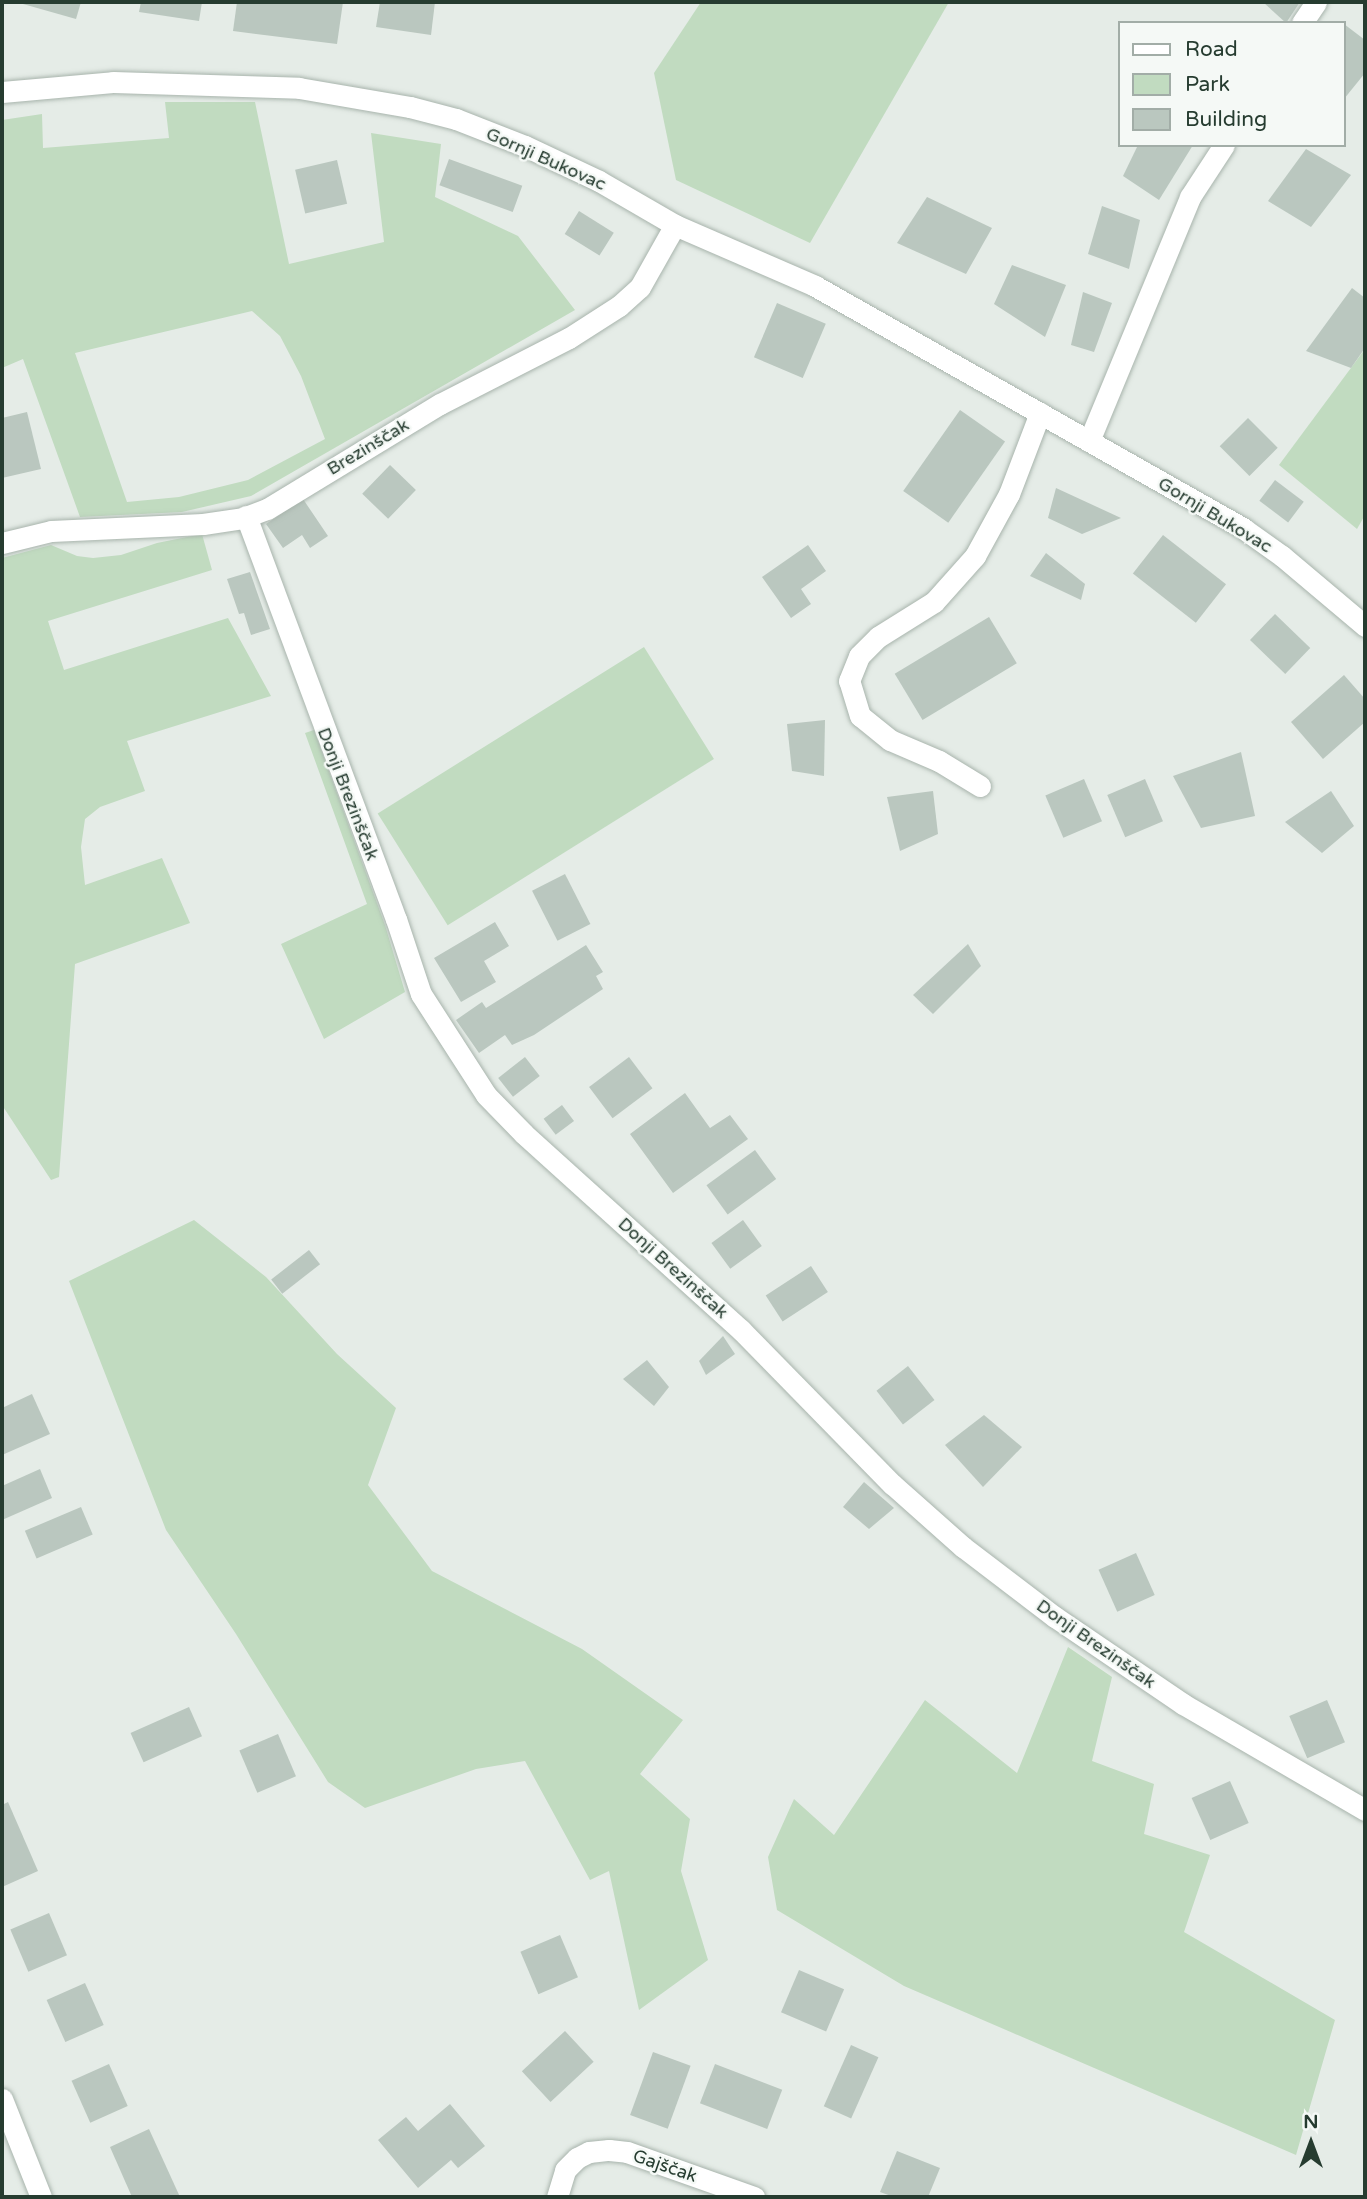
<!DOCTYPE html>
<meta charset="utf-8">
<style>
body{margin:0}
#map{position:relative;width:1367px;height:2199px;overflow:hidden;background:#e5ece7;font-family:"Varela Round",sans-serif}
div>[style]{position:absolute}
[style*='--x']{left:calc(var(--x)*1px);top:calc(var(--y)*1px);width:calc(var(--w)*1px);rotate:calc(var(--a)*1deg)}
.green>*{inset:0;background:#c1dbc0;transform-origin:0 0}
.building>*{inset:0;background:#bac7bf;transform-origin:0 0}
.roads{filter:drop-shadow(0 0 2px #a8b4ac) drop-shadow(0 0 2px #a8b4ac)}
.minor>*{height:21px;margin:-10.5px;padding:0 10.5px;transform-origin:10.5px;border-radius:10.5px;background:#fff}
.tertiary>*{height:21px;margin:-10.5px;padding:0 10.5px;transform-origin:10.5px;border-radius:10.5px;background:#fff}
.secondary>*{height:21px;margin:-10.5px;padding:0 10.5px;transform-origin:10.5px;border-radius:10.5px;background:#fff}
span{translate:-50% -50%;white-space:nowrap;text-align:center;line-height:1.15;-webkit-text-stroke:5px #f5f9f6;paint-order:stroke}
.street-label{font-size:18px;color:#263c30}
.frame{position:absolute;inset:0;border:4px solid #263c30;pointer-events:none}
.legend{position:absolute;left:1118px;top:21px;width:228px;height:126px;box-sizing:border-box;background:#f5f9f6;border:2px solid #a2ada7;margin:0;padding:9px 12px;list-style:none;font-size:21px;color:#263c30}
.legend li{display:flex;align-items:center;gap:14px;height:35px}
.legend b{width:35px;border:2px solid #a2ada7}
.north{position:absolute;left:1276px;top:2108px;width:70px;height:70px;-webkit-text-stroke:5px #f5f9f6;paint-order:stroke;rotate:0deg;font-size:19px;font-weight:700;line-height:28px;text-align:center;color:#263c30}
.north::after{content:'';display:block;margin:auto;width:24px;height:32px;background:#263c30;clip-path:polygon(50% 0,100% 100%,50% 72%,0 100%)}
</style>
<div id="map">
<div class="green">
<div style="clip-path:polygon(701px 2px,949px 2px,810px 243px,676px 180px,654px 73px)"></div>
<div style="clip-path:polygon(evenodd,165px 102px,255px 102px,289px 264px,384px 242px,371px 133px,441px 144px,435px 197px,518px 236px,575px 310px,251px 496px,182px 512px,80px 517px,23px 359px,2px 368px,2px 120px,42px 114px,43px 148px,169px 138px,165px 102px,252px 311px,280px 336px,301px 376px,325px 439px,248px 480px,179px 497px,127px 502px,75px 353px,252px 311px)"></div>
<div style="clip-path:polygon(1365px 349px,1365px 515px,1357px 529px,1279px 465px)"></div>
<div style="clip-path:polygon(202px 534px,212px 570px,48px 621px,64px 670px,228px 618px,271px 696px,127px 741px,145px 791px,100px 807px,85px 819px,81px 847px,85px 885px,162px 858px,190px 923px,75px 964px,59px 1177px,51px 1180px,2px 1105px,2px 558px,51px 545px,77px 556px,93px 558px,121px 555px,157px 543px)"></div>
<div style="left:644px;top:647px;width:132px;height:314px;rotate:58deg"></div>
<div style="clip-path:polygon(314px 730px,385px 925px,405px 992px,324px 1039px,281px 944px,367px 904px,305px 733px)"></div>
<div style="clip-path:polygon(194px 1220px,266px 1277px,337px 1354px,396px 1408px,368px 1485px,432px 1571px,582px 1649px,683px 1720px,640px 1774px,690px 1819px,681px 1871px,708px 1960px,639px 2010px,609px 1871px,590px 1880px,525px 1761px,476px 1769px,365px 1808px,328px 1782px,236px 1634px,166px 1530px,69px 1281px)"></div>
<div style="clip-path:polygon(1068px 1647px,1112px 1677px,1092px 1761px,1154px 1784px,1144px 1834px,1210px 1855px,1184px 1932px,1335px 2020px,1296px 2155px,904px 1986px,777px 1910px,768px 1857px,794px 1799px,834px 1835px,925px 1700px,1017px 1773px)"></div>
</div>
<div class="building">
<div style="clip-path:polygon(24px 2px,81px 2px,76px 19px,23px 4px)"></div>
<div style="clip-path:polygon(141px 2px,202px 2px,199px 21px,139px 12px)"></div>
<div style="clip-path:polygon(237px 2px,343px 2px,337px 44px,233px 31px)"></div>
<div style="clip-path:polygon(380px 2px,435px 2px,431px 35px,376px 27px)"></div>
<div style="clip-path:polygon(1263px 2px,1300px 2px,1286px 23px)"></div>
<div style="clip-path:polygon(1344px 24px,1365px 40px,1365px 73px,1344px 99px)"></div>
<div style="clip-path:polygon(1138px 145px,1193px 145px,1159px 200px,1123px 176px)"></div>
<div style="clip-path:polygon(1306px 149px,1351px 175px,1311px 227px,1268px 201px)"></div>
<div style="left:449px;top:159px;width:78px;height:28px;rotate:20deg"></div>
<div style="left:337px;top:160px;width:45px;height:43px;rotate:77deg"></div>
<div style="clip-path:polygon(927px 197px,992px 228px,966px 274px,897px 243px)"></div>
<div style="clip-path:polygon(1102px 206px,1140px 220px,1129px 269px,1088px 254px)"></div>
<div style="left:579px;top:211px;width:41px;height:27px;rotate:32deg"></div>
<div style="clip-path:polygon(1012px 265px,1066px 285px,1045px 337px,994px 304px)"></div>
<div style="clip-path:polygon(1352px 288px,1365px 298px,1365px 348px,1351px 368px,1306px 351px)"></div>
<div style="clip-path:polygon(1083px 292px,1112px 303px,1094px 352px,1071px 345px)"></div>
<div style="left:777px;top:303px;width:53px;height:59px;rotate:23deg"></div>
<div style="left:960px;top:410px;width:55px;height:99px;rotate:35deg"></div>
<div style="clip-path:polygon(27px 412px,41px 469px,2px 478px,2px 418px)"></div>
<div style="left:1248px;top:418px;width:42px;height:40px;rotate:45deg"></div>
<div style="left:390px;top:465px;width:36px;height:40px;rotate:44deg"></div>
<div style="left:1275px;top:480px;width:36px;height:26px;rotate:37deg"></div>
<div style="clip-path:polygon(1056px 488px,1121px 518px,1082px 534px,1048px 518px)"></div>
<div style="clip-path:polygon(303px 499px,328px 536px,310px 548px,302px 535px,283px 548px,266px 524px)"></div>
<div style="left:1163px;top:535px;width:80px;height:49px;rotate:38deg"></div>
<div style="clip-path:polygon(808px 545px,826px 571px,801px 589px,811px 604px,791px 618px,762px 577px)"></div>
<div style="clip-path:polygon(1046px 553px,1085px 584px,1081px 600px,1030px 576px)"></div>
<div style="clip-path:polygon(250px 572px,270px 629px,251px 635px,244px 613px,239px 614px,227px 579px)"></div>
<div style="left:1275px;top:614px;width:49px;height:36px;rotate:44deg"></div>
<div style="left:989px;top:617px;width:54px;height:110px;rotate:59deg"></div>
<div style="clip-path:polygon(1344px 675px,1365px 699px,1365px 722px,1323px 759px,1291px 722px)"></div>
<div style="clip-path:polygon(825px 720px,824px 776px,792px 771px,787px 724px)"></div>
<div style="clip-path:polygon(1241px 752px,1255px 816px,1201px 828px,1173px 776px)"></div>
<div style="left:1084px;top:779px;width:46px;height:42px;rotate:67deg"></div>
<div style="left:1145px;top:779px;width:46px;height:41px;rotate:67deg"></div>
<div style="clip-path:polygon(933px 791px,938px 834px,900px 851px,887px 797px)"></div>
<div style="clip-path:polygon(1331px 791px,1354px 826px,1322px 853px,1285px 822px)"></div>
<div style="left:565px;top:874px;width:56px;height:37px;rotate:63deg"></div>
<div style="clip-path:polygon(495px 922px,509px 946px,484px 961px,496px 982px,461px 1002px,434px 958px)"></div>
<div style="clip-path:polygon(968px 944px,981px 966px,933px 1014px,913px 995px)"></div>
<div style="clip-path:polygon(586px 945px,603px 972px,596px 976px,603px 989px,534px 1035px,512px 1045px,505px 1035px,479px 1053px,456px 1020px,482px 1002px,486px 1008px)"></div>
<div style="left:525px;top:1057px;width:24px;height:34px;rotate:52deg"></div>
<div style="left:629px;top:1057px;width:39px;height:50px;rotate:53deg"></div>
<div style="clip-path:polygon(685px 1093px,710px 1128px,730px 1115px,748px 1139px,673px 1193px,630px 1134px)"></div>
<div style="left:562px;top:1105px;width:20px;height:23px;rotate:53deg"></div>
<div style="left:755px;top:1150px;width:36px;height:60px;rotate:54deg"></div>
<div style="left:743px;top:1220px;width:32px;height:39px;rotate:54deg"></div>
<div style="left:309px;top:1250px;width:18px;height:48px;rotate:52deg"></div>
<div style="left:811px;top:1266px;width:31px;height:54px;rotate:57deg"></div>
<div style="clip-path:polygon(723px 1336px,735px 1354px,706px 1375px,699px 1361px)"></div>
<div style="clip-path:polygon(647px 1360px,669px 1387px,654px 1406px,623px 1379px)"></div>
<div style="left:908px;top:1366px;width:43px;height:40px;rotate:52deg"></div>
<div style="clip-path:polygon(32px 1394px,50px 1434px,2px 1455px,2px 1408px)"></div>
<div style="clip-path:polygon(984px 1415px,1022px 1447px,983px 1487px,945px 1445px)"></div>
<div style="clip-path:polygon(40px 1469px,52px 1498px,2px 1520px,2px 1486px)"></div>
<div style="clip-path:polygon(864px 1482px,894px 1508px,869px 1529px,843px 1507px)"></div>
<div style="left:81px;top:1507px;width:30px;height:61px;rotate:67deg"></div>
<div style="left:1136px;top:1553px;width:46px;height:41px;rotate:66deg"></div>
<div style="left:1327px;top:1700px;width:46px;height:41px;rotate:67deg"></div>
<div style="left:189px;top:1707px;width:32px;height:64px;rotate:66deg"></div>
<div style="left:278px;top:1734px;width:46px;height:42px;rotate:67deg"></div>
<div style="left:1230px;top:1781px;width:46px;height:42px;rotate:66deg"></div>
<div style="clip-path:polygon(8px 1802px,38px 1871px,2px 1887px,2px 1805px)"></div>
<div style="left:49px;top:1913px;width:46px;height:42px;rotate:67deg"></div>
<div style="left:560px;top:1935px;width:46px;height:43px;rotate:67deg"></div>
<div style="left:799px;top:1970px;width:49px;height:46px;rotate:23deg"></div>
<div style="left:85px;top:1983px;width:46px;height:42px;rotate:66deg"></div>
<div style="left:565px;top:2031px;width:42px;height:59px;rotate:47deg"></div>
<div style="left:851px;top:2045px;width:30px;height:67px;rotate:24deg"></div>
<div style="left:653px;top:2052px;width:40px;height:67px;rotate:20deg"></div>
<div style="left:109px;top:2064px;width:46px;height:41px;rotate:66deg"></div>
<div style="left:715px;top:2064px;width:72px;height:42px;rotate:21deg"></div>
<div style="clip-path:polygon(450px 2104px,485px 2146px,458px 2168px,451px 2160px,418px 2188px,378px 2140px,406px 2117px,418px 2131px)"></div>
<div style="clip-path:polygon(149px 2129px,180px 2197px,132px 2197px,110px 2147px)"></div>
<div style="clip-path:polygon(897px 2151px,940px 2168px,928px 2197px,894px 2197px,880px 2192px)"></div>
</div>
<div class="roads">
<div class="minor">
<div style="--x:1302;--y:23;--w:25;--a:-56"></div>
<div style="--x:1089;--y:441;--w:264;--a:-67.5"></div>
<div style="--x:1190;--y:197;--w:62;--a:-56.8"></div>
<div style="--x:246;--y:516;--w:430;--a:69.6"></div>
<div style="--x:396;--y:919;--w:79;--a:71.6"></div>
<div style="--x:421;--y:994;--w:120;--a:57.2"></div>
<div style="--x:486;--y:1095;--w:54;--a:45.7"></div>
<div style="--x:524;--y:1134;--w:292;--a:42.1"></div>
<div style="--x:741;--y:1330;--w:216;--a:45.6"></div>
<div style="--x:892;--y:1484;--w:95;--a:41.6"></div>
<div style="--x:963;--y:1547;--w:116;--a:37.3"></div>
<div style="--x:1055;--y:1617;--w:155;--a:34.2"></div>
<div style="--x:1183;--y:1704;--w:211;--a:30.2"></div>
<div style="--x:2;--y:543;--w:50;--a:-13.8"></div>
<div style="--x:51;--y:531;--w:152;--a:-2.6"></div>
<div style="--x:203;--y:524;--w:40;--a:-8.5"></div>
<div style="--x:243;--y:518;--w:26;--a:-21"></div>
<div style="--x:267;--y:509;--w:202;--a:-31.3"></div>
<div style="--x:440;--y:404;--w:145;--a:-27.1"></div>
<div style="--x:569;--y:338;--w:59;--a:-32.6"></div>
<div style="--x:619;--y:306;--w:28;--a:-42"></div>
<div style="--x:640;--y:287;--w:71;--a:-60.6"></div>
<div style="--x:980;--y:786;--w:48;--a:-148.6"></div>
<div style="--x:939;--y:761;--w:53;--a:-156.8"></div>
<div style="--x:890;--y:740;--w:38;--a:-141"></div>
<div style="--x:860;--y:716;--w:37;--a:-107"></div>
<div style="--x:849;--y:681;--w:27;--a:-68"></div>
<div style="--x:859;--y:656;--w:27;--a:-45"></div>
<div style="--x:878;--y:637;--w:66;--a:-32"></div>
<div style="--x:934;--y:602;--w:62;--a:-48.3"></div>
<div style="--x:975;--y:556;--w:71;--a:-61.3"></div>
<div style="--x:1009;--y:494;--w:87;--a:-69.1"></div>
<div style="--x:557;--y:2197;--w:28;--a:-73"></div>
<div style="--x:565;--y:2170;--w:17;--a:-45"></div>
<div style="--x:577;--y:2158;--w:13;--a:-27"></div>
<div style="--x:589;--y:2152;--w:20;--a:-6"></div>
<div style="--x:609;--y:2150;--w:18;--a:6"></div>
<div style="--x:627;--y:2152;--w:135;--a:19.5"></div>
</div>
<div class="tertiary">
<div style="--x:2;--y:92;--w:111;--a:-5.1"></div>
<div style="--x:113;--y:82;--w:186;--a:1.8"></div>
<div style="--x:299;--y:88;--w:113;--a:9.7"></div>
<div style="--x:410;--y:107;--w:48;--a:14.6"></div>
<div style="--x:456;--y:119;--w:74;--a:21.4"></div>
<div style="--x:525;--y:146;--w:82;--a:25.3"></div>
<div style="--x:599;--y:181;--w:88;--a:30.1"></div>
<div style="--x:675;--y:225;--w:153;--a:23.5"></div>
<div style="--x:815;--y:286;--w:493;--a:29.5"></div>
<div style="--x:1244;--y:529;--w:47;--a:35.4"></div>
<div style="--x:1282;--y:556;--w:109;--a:40.1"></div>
</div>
<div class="secondary">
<div style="--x:2;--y:2099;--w:105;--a:68.3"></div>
</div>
</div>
<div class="street-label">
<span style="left:546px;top:159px;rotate:24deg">Gornji Bukovac</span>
<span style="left:368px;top:447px;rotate:-31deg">Brezinščak</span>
<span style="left:1215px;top:515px;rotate:31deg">Gornji Bukovac</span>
<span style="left:348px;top:794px;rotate:69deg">Donji Brezinščak</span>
<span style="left:673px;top:1268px;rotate:42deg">Donji Brezinščak</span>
<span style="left:1096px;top:1644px;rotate:35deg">Donji Brezinščak</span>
<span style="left:665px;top:2166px;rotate:19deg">Gajščak</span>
</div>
<div class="frame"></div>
<ul class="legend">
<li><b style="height:9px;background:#fff"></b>Road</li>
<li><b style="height:19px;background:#c1dbc0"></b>Park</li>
<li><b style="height:19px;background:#bac7bf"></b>Building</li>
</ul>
<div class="north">N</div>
</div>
